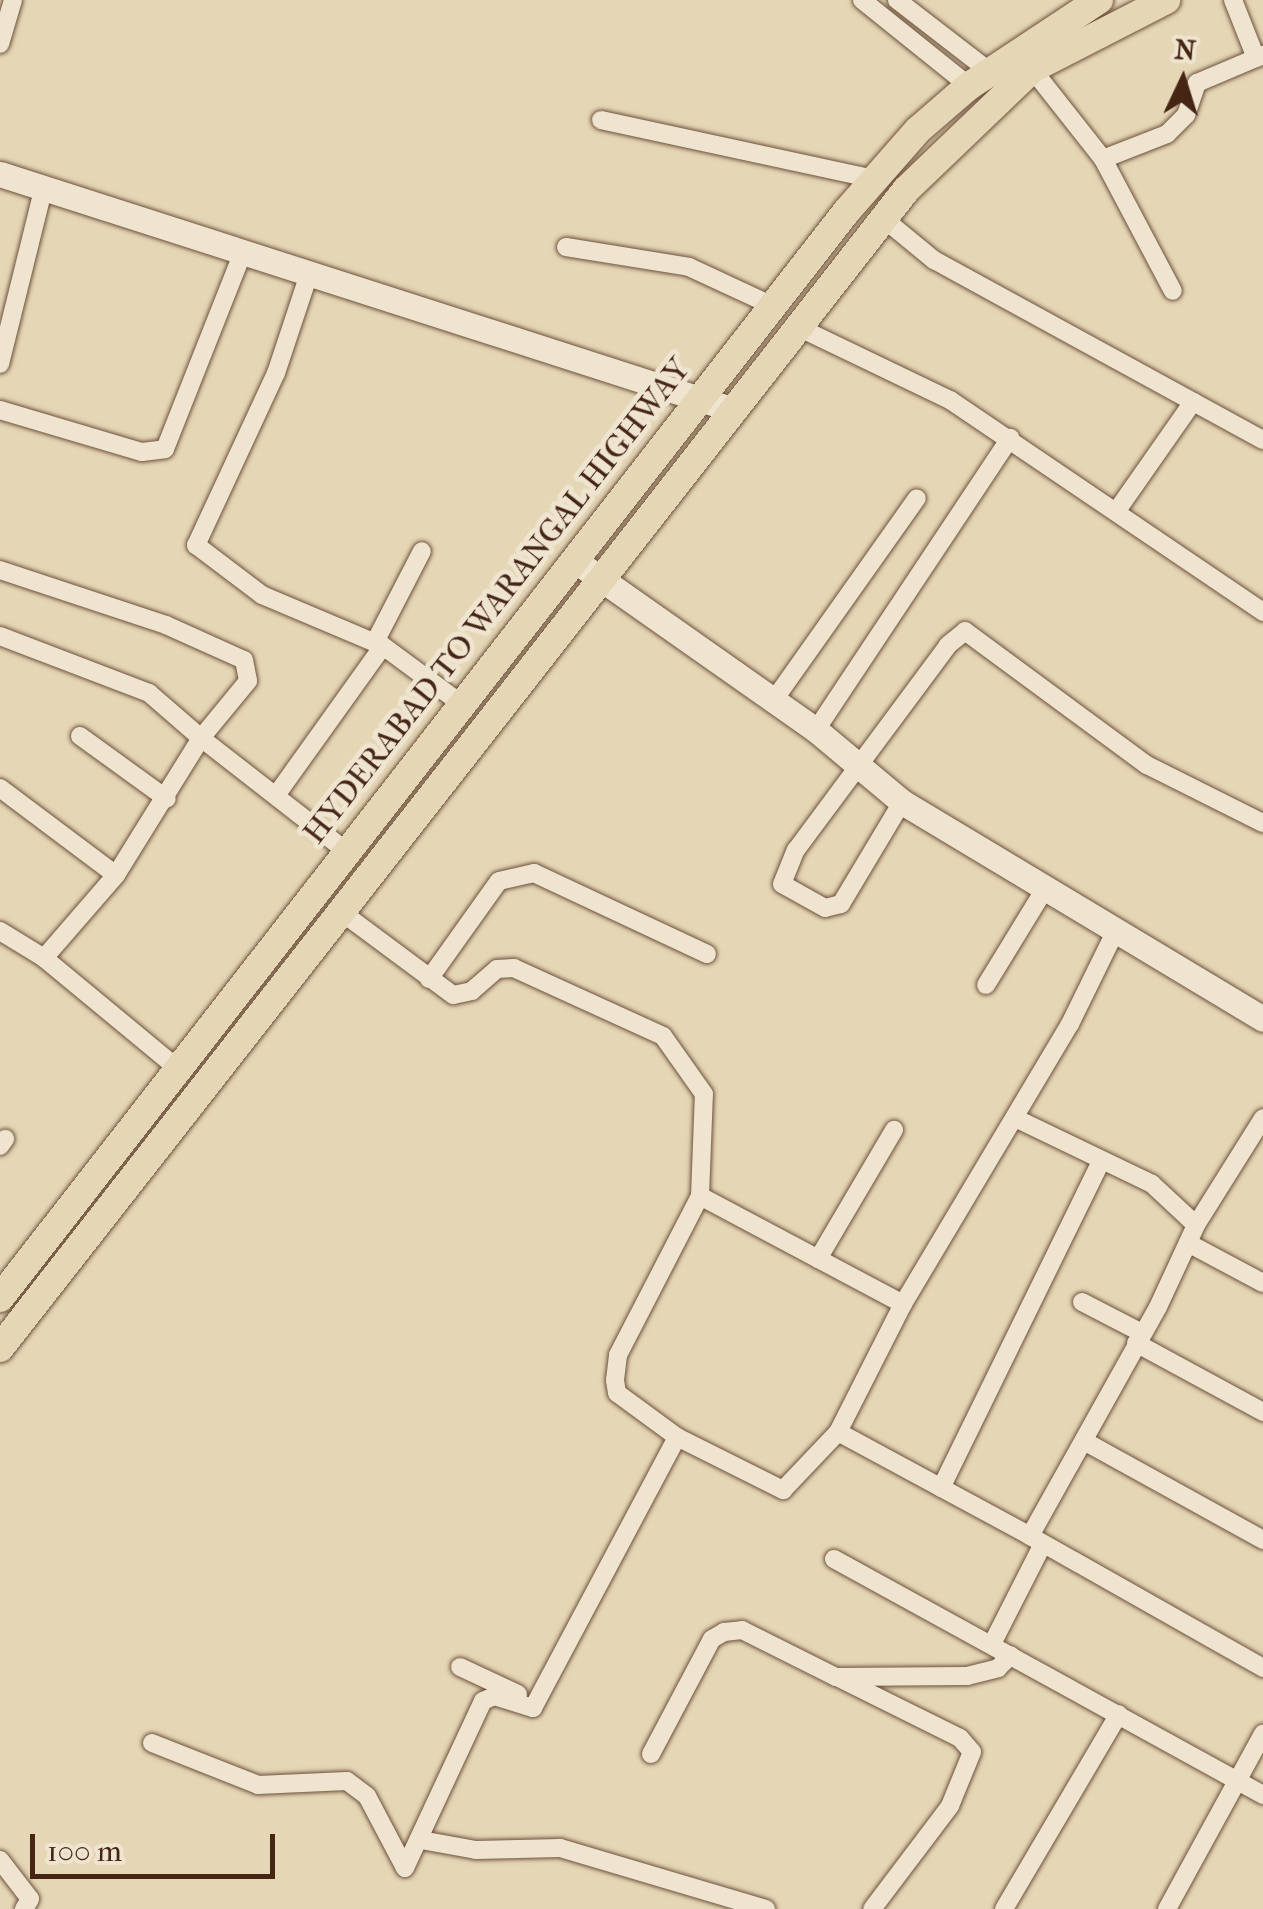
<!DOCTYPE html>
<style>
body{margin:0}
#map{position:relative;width:1263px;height:1909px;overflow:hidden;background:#e5d6b5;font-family:"IM FELL French Canon",serif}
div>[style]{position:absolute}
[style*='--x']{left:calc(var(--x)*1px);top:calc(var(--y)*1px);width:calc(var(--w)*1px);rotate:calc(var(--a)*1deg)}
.roads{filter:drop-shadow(0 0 2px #6d513c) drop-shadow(0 0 2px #6d513c)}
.street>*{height:18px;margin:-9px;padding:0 9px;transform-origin:9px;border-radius:9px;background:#eee4cf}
.secondary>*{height:25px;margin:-12.5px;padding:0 12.5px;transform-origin:12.5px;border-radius:12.5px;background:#eee4cf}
.primary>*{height:28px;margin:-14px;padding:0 14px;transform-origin:14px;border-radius:14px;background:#e5d6b5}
span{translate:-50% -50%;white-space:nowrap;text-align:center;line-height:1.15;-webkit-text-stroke:10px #eee4cf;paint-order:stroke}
.street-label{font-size:32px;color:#452514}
.north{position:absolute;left:1133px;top:30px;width:100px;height:100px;-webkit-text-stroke:8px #eee4cf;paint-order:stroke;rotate:4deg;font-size:28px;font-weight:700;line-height:40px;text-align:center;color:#452514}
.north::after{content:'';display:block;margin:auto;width:35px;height:45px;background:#452514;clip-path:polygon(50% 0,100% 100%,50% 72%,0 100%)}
.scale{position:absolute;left:30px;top:1834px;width:245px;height:45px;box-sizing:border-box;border:5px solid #452514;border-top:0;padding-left:12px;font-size:30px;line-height:35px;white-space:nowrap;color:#452514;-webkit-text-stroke:8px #eee4cf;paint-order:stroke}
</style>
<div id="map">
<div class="roads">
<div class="street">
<div style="--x:862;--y:0;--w:137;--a:38.8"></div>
<div style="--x:897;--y:0;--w:116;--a:37.7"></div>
<div style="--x:1233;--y:0;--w:62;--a:68.4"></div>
<div style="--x:1256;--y:58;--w:8;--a:-23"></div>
<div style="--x:0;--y:44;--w:46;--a:-73.5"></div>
<div style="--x:1032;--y:69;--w:115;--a:51.7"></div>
<div style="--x:1103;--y:159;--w:149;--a:62.1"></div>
<div style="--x:601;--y:120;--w:280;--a:12.2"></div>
<div style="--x:1103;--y:159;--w:69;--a:-21.3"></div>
<div style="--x:1167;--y:134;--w:27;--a:-45"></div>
<div style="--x:1186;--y:115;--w:34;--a:-71"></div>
<div style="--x:1197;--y:83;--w:64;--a:-23"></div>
<div style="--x:884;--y:219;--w:65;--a:39.4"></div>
<div style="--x:934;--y:260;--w:375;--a:28.7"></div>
<div style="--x:566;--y:247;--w:125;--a:9.2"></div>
<div style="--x:689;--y:267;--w:90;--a:24.9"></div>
<div style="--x:309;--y:274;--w:104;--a:108.4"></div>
<div style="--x:276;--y:373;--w:190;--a:114.9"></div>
<div style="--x:196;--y:545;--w:83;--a:37.1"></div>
<div style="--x:262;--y:595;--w:131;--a:22.9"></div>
<div style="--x:383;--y:646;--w:96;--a:36.5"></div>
<div style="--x:798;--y:327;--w:169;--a:25.7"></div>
<div style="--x:950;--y:400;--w:378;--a:34.1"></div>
<div style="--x:0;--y:364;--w:183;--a:-76.1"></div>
<div style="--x:0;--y:410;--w:148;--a:16.5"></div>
<div style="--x:142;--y:452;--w:23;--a:-7"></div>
<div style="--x:165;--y:449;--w:212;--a:-68.4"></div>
<div style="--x:1118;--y:509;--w:131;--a:-55"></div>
<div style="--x:0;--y:570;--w:175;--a:18.3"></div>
<div style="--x:166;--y:625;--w:85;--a:24.2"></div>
<div style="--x:244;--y:660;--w:21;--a:79"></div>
<div style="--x:248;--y:681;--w:74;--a:129.5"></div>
<div style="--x:201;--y:738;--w:184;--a:37.9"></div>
<div style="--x:0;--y:636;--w:160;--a:20.9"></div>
<div style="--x:149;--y:693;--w:69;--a:40.9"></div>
<div style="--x:201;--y:738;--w:161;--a:121.8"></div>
<div style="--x:116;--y:875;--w:110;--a:130.9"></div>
<div style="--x:375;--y:642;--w:102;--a:-62.7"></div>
<div style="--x:774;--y:700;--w:247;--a:-54.7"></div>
<div style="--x:816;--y:730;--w:351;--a:-56.4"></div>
<div style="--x:80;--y:736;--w:107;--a:35.9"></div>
<div style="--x:0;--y:788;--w:145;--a:36.9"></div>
<div style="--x:277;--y:794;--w:182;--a:-54.4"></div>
<div style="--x:902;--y:802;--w:119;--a:120.9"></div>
<div style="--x:841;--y:904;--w:16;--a:166"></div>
<div style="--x:825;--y:908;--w:49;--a:-150.8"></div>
<div style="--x:782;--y:884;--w:37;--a:-68"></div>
<div style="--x:796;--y:850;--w:255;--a:-53.4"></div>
<div style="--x:948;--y:645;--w:22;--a:-39"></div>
<div style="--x:965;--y:631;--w:226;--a:36.4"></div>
<div style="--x:1147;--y:765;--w:130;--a:26.6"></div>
<div style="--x:0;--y:931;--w:52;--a:31.5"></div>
<div style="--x:44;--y:958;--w:174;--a:39.6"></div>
<div style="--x:429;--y:979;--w:120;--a:-54.5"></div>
<div style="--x:499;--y:881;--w:36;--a:-13"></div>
<div style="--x:534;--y:873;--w:191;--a:25.1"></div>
<div style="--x:986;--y:985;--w:115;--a:-58.5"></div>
<div style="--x:1015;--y:1118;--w:152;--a:25.7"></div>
<div style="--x:1152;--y:1184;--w:60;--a:43"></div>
<div style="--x:0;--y:1146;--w:9;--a:-54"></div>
<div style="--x:700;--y:1196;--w:230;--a:28"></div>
<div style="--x:1188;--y:1243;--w:85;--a:28.1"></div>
<div style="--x:818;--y:1259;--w:150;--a:-59.5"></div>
<div style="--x:1082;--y:1302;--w:68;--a:27.3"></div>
<div style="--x:1136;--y:1343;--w:145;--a:28.5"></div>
<div style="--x:838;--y:1432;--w:144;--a:-63.1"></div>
<div style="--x:903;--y:1304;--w:326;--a:-59.2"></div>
<div style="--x:1070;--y:1024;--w:100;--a:-63.9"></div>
<div style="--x:677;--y:1437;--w:119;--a:26.6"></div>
<div style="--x:783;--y:1490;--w:80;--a:-46.5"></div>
<div style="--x:838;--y:1432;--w:218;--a:28.4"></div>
<div style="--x:1030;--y:1536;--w:262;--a:-60.8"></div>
<div style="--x:1158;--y:1307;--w:90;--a:-65.1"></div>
<div style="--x:1196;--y:1225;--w:126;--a:-57.9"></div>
<div style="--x:1084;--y:1441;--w:205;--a:28.9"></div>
<div style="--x:941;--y:1488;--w:365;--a:-63.9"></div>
<div style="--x:1030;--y:1536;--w:268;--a:29.5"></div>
<div style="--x:834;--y:1559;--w:490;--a:28.8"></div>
<div style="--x:992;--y:1644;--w:112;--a:-63"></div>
<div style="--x:460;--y:1667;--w:64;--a:25"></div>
<div style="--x:837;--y:1677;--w:137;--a:26.4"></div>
<div style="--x:960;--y:1738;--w:18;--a:49"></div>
<div style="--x:972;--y:1752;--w:58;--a:112.2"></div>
<div style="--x:950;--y:1806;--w:129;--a:127.1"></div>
<div style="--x:152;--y:1743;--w:114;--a:21.6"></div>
<div style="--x:258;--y:1785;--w:89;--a:-2.6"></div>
<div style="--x:347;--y:1781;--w:25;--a:37"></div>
<div style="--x:367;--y:1796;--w:81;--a:62.2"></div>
<div style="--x:405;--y:1868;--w:184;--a:-65"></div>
<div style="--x:483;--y:1701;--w:12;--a:-24"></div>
<div style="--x:494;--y:1696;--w:41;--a:17.1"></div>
<div style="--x:533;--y:1708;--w:307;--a:-62"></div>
<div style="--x:677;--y:1437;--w:74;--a:-143.7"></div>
<div style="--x:617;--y:1393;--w:13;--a:-99"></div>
<div style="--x:615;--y:1380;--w:25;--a:-83"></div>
<div style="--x:618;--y:1355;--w:179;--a:-62.7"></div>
<div style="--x:700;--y:1196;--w:102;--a:-87.8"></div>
<div style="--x:704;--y:1094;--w:71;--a:-125.3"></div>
<div style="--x:663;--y:1036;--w:164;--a:-155.5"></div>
<div style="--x:514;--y:968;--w:17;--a:177"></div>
<div style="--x:497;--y:969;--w:33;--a:139"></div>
<div style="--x:472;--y:991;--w:19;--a:168"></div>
<div style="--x:453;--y:995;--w:141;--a:-143.4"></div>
<div style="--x:651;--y:1754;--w:130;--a:-62.1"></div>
<div style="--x:712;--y:1639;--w:14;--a:-30"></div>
<div style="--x:724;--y:1632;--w:18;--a:-6"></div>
<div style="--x:742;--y:1630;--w:105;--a:26.6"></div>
<div style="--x:836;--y:1677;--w:131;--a:-0.4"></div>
<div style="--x:967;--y:1676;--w:32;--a:-14"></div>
<div style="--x:998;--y:1668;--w:18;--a:-45"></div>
<div style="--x:421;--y:1840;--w:56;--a:10.3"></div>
<div style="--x:476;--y:1850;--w:84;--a:-1.4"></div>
<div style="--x:560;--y:1848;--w:215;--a:16.5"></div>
<div style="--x:0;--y:1860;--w:49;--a:52.4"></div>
<div style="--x:30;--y:1899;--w:12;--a:121"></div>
<div style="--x:1004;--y:1909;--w:226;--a:-59.5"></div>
<div style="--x:1167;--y:1909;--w:200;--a:-61.3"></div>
</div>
<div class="secondary">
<div style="--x:0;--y:174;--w:768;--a:17.82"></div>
<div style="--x:574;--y:560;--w:296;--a:35.1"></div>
<div style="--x:816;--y:730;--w:112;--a:39.9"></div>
<div style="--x:902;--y:802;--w:421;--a:31"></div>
</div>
<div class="primary">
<div style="--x:0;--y:1298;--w:1377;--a:-52.08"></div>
<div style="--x:846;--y:212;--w:109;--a:-48.7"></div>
<div style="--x:918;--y:130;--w:67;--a:-40.8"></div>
<div style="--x:969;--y:86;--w:156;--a:-33.5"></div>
<div style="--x:0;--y:1348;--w:1470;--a:-51.96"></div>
<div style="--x:906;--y:190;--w:175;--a:-43.8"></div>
<div style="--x:1032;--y:69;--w:151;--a:-27.2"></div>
</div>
</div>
<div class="street-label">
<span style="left:497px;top:601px;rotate:-52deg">HYDERABAD TO WARANGAL HIGHWAY</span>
</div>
<div class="north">N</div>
<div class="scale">100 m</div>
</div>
